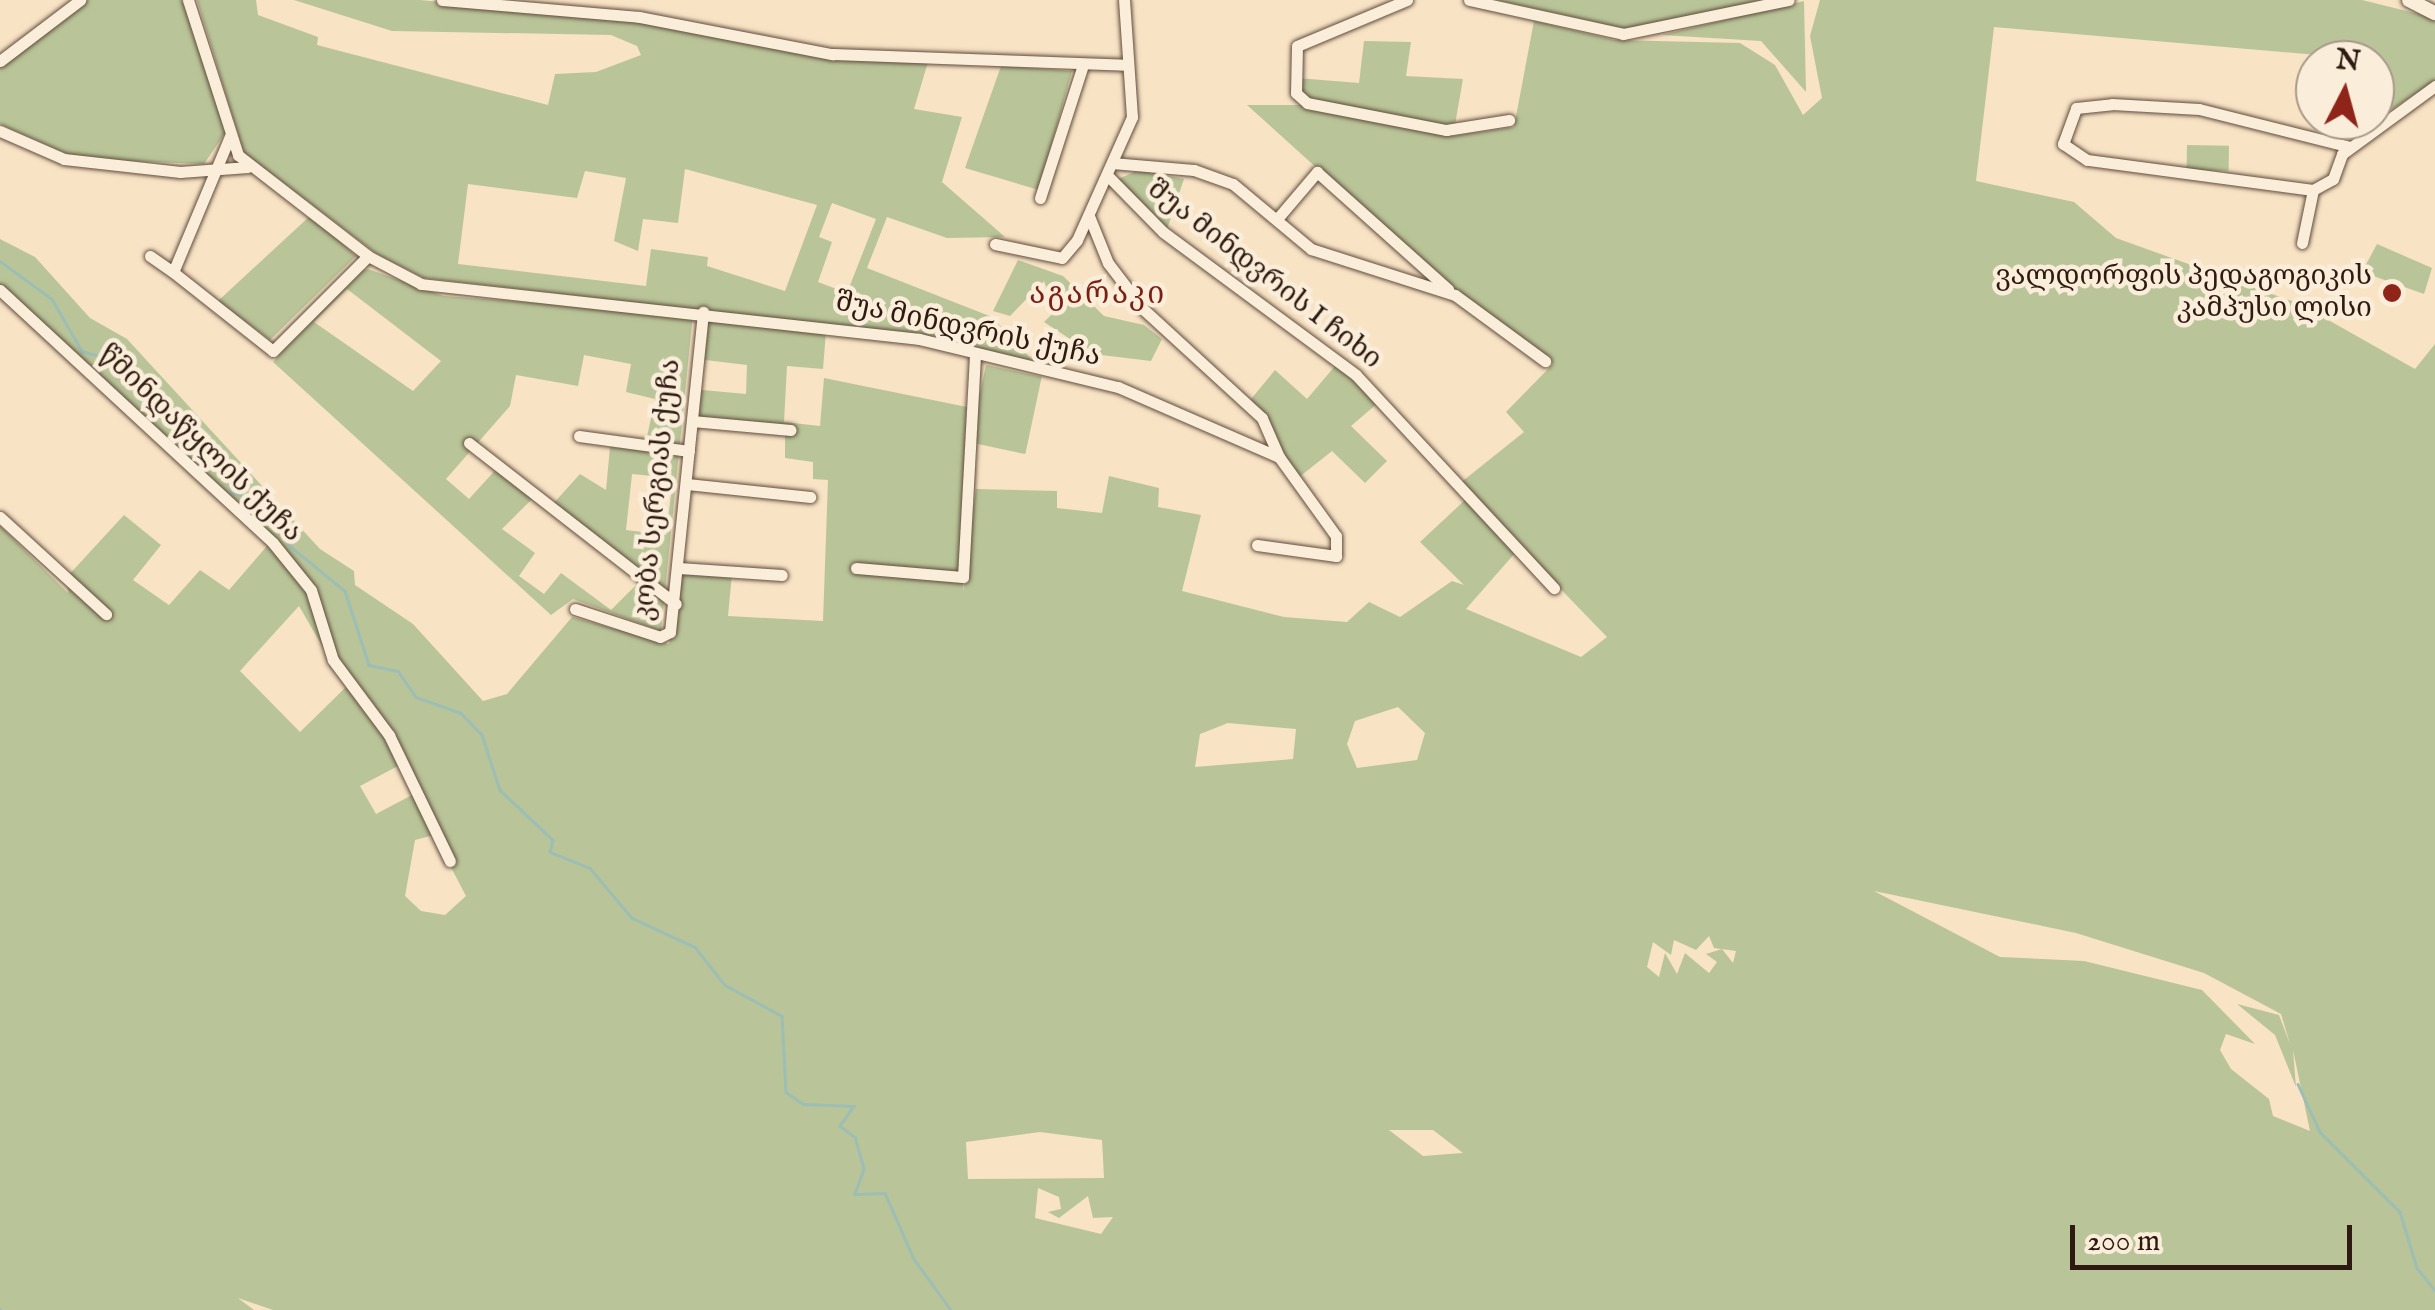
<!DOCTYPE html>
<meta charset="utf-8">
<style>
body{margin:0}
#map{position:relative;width:2435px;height:1310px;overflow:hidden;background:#f8e3c5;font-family:"IM FELL English","Noto Serif Georgian",serif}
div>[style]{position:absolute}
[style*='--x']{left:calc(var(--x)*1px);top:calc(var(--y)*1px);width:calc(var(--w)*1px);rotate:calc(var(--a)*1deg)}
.green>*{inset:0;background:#b9c598;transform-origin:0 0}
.stream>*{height:2.5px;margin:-1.25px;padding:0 1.25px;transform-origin:1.25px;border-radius:1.25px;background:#9dbeb5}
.roads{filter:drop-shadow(0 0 2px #604c3d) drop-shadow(0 0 2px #604c3d)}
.minor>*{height:11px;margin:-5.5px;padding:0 5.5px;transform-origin:5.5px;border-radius:5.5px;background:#faedd9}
.tertiary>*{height:14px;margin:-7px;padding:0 7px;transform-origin:7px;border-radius:7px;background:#faedd9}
.dots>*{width:28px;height:28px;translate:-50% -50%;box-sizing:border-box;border:5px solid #faedd9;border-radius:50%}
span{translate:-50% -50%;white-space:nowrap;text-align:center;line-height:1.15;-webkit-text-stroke:9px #faedd9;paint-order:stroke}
.street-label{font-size:28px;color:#2e1a10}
.poi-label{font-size:28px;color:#2e1a10}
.right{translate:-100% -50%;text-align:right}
.neighbourhood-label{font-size:30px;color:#7a1f14;letter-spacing:2.5px}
.north{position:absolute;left:2295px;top:40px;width:100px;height:100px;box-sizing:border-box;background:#faedd9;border:2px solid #a89989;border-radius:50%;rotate:6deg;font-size:28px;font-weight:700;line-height:40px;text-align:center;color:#2e1a10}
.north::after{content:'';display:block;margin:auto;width:35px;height:45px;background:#8f2418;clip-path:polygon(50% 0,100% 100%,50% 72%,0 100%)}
.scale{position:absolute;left:2070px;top:1225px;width:282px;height:45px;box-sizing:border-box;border:5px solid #2e1a10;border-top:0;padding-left:12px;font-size:30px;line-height:35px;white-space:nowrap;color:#2e1a10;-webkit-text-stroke:8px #faedd9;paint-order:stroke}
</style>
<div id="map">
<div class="green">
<div style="clip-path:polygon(85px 0,184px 0,227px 130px,204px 164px,79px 159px,0 124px,0 65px)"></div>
<div style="clip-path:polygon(evenodd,197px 0,256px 0,258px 15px,318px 37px,317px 45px,548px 105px,555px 74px,596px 72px,641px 55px,637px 46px,611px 35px,392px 31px,294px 0,420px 0,617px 19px,928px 62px,914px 109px,962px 117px,942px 182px,1005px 237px,947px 238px,887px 217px,867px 268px,992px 317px,1037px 365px,918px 335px,424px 278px,377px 254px,244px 153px,197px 0,685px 169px,817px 205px,785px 291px,707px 266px,708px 257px,651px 249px,646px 286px,458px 264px,468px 184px,577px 198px,585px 171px,626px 178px,614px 241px,638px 251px,643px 219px,678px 223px,685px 169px,197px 0,832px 203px,876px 219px,847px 293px,818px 282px,832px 242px,819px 237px,832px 203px)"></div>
<div style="clip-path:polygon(1496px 0,1775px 0,1635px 31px)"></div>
<div style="clip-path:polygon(evenodd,1820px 0,2362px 0,2435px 18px,2435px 81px,2383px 115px,2375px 60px,1994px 27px,1976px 181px,2074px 202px,2116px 238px,2300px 304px,2415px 369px,2435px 344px,2435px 1310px,273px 1310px,238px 1298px,254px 1310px,0 1310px,0 526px,68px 593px,66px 578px,124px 515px,161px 545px,133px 580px,169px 605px,200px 570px,229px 590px,267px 546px,273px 551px,0 285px,0 239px,35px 257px,90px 318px,127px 339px,320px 549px,354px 571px,355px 585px,413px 624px,483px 701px,507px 694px,572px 617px,669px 644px,676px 570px,732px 574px,728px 616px,823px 621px,828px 480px,813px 479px,813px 462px,785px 458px,785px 431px,688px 421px,692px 389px,746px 394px,747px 365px,697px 359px,702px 316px,826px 331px,823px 369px,787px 366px,784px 422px,820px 426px,824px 378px,967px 407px,963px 592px,976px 489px,1057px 491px,1057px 508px,1102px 513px,1109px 476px,1159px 488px,1158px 507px,1201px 515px,1182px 591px,1284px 617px,1347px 622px,1369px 602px,1400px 617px,1452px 581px,1464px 585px,1420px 542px,1465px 500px,1515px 553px,1466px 609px,1581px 657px,1607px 637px,1459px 484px,1524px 432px,1506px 412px,1553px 364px,1455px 293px,1247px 105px,1309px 105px,1297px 78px,1359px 83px,1364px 41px,1411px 42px,1406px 76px,1463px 79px,1453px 136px,1514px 127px,1534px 21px,1614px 40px,1740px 43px,1775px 65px,1803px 115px,1822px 98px,1810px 36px,1820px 0,299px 606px,346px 687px,300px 732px,240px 671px,299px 606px,1820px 0,1398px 707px,1425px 733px,1417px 760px,1357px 768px,1347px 744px,1355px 721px,1398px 707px,1820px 0,1228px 723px,1296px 729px,1293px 759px,1195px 767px,1200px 734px,1228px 723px,1820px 0,398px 766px,412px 795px,376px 814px,360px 786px,398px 766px,1820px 0,434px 835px,466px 896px,445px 915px,421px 911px,405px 896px,415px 840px,434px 835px,1820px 0,1874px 891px,2076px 933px,2204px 973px,2281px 1014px,2290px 1044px,2279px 1015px,2237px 1004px,2275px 1035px,2296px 1087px,2293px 1050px,2310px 1131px,2273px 1116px,2269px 1099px,2231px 1069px,2220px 1050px,2226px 1034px,2255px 1044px,2202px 990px,2084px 961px,2000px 957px,1874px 891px,1820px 0,1709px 936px,1714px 948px,1736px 951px,1733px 963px,1722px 949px,1706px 954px,1717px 962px,1709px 973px,1685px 953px,1677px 974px,1665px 953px,1659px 977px,1647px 967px,1653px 942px,1671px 955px,1674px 940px,1696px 950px,1709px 936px,1820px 0,1389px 1130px,1433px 1130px,1463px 1153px,1423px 1156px,1389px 1130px,1820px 0,1040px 1132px,1102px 1140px,1104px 1178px,968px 1179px,966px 1142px,1040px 1132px,1820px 0,1038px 1188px,1059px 1197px,1061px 1209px,1048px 1212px,1059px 1218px,1088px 1196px,1093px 1218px,1113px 1217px,1101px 1234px,1035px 1218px,1038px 1188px)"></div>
<div style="clip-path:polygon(1804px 1px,1806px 92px,1761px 41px,1662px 35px)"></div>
<div style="clip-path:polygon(1001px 66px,1072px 71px,1039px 190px,965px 168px)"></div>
<div style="left:2187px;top:145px;width:42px;height:25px;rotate:1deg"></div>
<div style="clip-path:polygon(1139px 170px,1184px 179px,1167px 229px,1116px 180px)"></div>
<div style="clip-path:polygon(311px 215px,356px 256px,270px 340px,218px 301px)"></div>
<div style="clip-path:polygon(2377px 244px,2432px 268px,2424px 294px,2362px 272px)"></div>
<div style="clip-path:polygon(1018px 260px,1063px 276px,1104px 316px,1144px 325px,1162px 339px,1151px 361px,1093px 354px,1044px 322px,1055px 311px,1044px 281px,1010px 316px,993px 311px)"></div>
<div style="clip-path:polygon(evenodd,368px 269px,444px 296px,693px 314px,661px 631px,573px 599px,551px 615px,273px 362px,349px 275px,368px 269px,347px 289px,441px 361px,413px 391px,314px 322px,347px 289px,368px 269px,584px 355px,631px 364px,626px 392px,655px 399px,644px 451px,610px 447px,606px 490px,580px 474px,552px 505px,646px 575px,611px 610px,561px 573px,544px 594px,519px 576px,535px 553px,502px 529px,534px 497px,499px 466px,469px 499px,446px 479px,510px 406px,516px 375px,578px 386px,584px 355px,368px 269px,632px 474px,673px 478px,666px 535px,626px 530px,632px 474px)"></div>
<div style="left:986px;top:365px;width:57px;height:79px;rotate:12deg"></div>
<div style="clip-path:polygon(1335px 366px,1379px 402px,1351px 426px,1387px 461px,1365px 483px,1332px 451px,1298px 478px,1251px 399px,1275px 370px,1307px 399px)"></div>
</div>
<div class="stream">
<div style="--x:0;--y:261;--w:64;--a:36.2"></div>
<div style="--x:52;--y:299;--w:60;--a:60"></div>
<div style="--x:82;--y:351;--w:50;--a:16.3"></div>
<div style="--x:130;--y:365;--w:37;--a:73"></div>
<div style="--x:141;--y:400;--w:29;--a:12"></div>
<div style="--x:169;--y:406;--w:26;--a:67"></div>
<div style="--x:179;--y:430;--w:46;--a:28.8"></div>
<div style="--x:225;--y:462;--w:31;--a:77"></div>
<div style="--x:232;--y:492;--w:35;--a:22"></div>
<div style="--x:265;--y:505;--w:48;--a:58.6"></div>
<div style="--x:290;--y:546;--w:71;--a:39.3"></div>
<div style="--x:345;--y:591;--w:78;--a:72"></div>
<div style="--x:369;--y:665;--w:30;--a:12"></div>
<div style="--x:398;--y:671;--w:32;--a:55"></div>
<div style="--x:416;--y:697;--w:48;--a:19.6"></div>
<div style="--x:461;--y:713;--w:30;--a:46"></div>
<div style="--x:482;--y:735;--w:58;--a:71.9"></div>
<div style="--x:500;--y:790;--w:73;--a:43.3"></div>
<div style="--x:553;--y:840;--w:12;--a:104"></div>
<div style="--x:550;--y:852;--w:43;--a:21.8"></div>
<div style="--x:590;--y:868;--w:65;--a:50"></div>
<div style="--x:632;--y:918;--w:69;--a:24.7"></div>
<div style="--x:695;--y:947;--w:48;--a:51.7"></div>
<div style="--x:725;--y:985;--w:65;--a:28.5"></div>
<div style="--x:782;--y:1016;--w:76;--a:87"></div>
<div style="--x:786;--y:1092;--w:21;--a:35"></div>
<div style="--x:803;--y:1104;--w:51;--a:2.2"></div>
<div style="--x:854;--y:1106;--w:24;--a:125"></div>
<div style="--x:840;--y:1126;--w:19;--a:36"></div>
<div style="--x:855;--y:1137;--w:33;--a:74"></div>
<div style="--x:864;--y:1169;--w:27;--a:110"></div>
<div style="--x:855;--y:1194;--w:30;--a:-2"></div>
<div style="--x:885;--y:1193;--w:72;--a:66.3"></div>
<div style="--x:914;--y:1259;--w:63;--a:54"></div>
<div style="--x:2298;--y:1084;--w:53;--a:65.4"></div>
<div style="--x:2320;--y:1132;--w:113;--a:45"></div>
<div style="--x:2400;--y:1212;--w:59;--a:73.1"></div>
<div style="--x:2417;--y:1268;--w:28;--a:51"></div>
<div style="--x:0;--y:1309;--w:1;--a:45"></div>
</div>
<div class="roads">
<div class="minor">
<div style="--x:188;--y:0;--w:163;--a:72.1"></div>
<div style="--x:238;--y:155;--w:165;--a:37.8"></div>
<div style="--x:368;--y:256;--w:60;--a:27.8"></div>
<div style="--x:421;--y:284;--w:501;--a:6.3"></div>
<div style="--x:919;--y:339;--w:205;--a:13.6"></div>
<div style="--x:1118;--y:387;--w:176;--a:23.5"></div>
<div style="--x:1279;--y:457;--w:43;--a:-113.6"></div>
<div style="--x:1262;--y:418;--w:160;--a:-137.5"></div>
<div style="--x:1144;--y:310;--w:59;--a:-127.5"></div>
<div style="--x:1108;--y:263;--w:51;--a:-112"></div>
<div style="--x:442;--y:0;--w:198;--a:4.9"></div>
<div style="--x:639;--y:17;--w:197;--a:10.9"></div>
<div style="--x:832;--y:54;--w:295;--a:2.1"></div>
<div style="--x:1407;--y:0;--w:119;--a:157.3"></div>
<div style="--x:1297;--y:46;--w:47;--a:91.2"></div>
<div style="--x:1296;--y:93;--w:15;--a:42"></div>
<div style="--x:1307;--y:103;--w:142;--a:11"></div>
<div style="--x:1446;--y:130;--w:64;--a:-9"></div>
<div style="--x:1469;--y:0;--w:158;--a:12.4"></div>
<div style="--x:1623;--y:34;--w:169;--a:-11.6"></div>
<div style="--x:0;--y:61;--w:101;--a:-37.3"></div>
<div style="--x:0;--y:131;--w:70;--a:23.6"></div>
<div style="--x:64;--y:159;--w:117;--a:6.4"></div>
<div style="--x:180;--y:172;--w:68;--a:-4.2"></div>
<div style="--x:230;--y:136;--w:147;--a:112.7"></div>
<div style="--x:173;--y:272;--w:127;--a:38.3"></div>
<div style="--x:273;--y:351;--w:134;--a:-45"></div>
<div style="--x:1112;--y:163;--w:82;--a:4.9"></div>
<div style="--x:1194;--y:170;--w:41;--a:19.7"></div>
<div style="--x:1233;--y:184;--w:102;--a:39.8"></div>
<div style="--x:1311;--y:249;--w:151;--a:17.7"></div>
<div style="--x:1455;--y:295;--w:112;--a:36.3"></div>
<div style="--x:1108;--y:176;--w:78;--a:45.5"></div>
<div style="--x:1163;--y:232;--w:240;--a:36.5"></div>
<div style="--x:1356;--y:375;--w:291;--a:47.1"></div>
<div style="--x:2313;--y:190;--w:228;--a:-172.4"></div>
<div style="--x:2087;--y:160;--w:29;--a:-146"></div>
<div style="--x:2063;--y:144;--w:38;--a:-70"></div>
<div style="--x:2076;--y:108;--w:36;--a:-6"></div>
<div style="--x:2112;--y:104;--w:87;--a:3.3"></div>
<div style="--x:2199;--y:109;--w:156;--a:14.1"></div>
<div style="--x:1040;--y:198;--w:140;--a:-72.1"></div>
<div style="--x:1277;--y:219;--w:62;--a:-49.6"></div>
<div style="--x:1317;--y:172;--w:176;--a:41.8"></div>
<div style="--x:2302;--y:243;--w:54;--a:-78.3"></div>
<div style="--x:2313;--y:190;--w:23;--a:-29"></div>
<div style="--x:2333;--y:179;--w:27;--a:-70"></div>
<div style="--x:2342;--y:154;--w:115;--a:-36.2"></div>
<div style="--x:995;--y:244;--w:68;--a:11.8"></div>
<div style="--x:1062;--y:258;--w:23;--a:-50"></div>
<div style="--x:1077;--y:240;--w:135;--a:-65.9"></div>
<div style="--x:1132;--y:117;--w:117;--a:-93.9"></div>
<div style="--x:150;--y:256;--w:28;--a:35"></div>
<div style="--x:0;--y:290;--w:372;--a:42.8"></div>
<div style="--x:273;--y:543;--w:60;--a:51"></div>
<div style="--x:311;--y:590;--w:73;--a:72.6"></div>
<div style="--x:333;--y:660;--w:94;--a:53.3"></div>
<div style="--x:389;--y:735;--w:140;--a:64.2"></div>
<div style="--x:692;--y:421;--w:99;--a:5.2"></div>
<div style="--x:579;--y:436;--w:111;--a:7.8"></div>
<div style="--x:469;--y:443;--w:262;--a:37.9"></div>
<div style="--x:687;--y:484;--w:124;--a:6"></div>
<div style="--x:0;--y:517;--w:144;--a:42.5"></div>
<div style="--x:1257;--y:545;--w:80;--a:7.9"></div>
<div style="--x:1336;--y:556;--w:20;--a:-90"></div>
<div style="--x:1336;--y:536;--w:97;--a:-125.8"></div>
<div style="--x:679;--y:568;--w:103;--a:3.9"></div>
<div style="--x:856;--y:568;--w:107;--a:4.8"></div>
<div style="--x:963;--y:577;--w:221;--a:-86.9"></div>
<div style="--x:575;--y:609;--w:89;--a:18.2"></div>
<div style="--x:660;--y:637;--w:11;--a:-27"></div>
<div style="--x:670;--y:632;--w:322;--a:-84.1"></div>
</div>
<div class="tertiary">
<div style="--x:2409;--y:0;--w:29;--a:27"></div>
</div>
</div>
<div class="dots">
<div style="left:2392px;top:293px;background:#8f2418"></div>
</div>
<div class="street-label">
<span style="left:1264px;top:275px;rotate:38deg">შუა მინდვრის I ჩიხი</span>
<span style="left:968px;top:330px;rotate:12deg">შუა მინდვრის ქუჩა</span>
<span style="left:200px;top:444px;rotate:44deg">წმინდაწყლის ქუჩა</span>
<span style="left:658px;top:490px;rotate:-84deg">კობა სერგიას ქუჩა</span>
</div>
<div class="poi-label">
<span class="right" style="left:2372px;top:293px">ვალდორფის პედაგოგიკის<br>კამპუსი ლისი</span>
</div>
<div class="neighbourhood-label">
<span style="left:1098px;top:295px">აგარაკი</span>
</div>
<div class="north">N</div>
<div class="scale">200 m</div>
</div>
